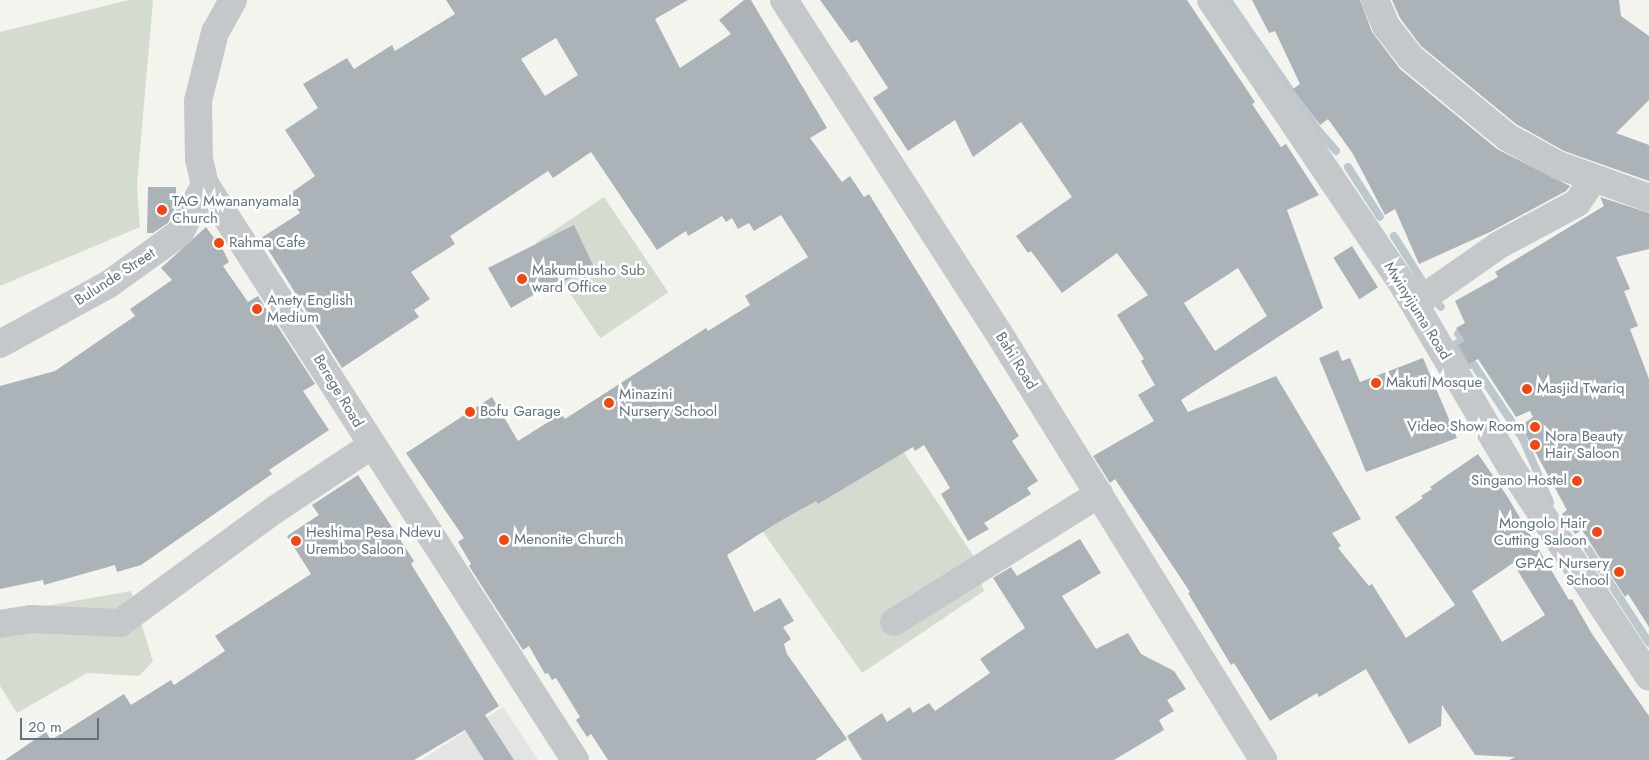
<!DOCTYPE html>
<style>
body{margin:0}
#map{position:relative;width:1649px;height:760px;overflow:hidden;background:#f4f4ef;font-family:Jost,sans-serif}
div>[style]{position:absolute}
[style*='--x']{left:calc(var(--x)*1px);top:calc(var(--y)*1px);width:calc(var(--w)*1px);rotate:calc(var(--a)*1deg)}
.built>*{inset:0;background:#e4e5e3}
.green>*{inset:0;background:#d4dcd0;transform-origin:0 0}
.stream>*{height:8px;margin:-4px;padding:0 4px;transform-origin:4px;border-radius:4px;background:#bcc8cd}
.building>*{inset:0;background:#abb3b8;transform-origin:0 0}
.minor>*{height:28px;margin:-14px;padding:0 14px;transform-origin:14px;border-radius:14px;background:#c5c8cb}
.tertiary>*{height:28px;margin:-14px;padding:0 14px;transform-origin:14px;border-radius:14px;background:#c5c8cb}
.dots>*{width:14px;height:14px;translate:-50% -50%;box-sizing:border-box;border:2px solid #fff;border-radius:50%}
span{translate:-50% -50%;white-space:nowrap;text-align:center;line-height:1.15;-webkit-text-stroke:5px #fff;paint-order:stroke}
.poi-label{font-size:15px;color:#607383}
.left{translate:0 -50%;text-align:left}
.right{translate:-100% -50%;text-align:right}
.street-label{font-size:15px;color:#607383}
.scale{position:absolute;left:20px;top:718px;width:79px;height:22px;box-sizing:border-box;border:2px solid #607383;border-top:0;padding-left:6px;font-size:15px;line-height:18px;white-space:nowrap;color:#607383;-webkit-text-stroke:4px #fff;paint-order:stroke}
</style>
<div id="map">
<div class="built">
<div style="clip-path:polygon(503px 707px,538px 760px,421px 760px)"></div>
</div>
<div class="green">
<div style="clip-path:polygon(129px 0,153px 0,137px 185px,140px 227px,0 286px,0 32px)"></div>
<div style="left:604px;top:197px;width:115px;height:82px;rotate:56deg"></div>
<div style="clip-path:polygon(896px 441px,973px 555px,984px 591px,862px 673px,754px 519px)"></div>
<div style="clip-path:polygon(131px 591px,153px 661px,139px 676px,87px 673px,17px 713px,0 686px,0 614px)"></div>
</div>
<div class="stream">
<div style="--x:1228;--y:0;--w:157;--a:55.4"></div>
<div style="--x:1317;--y:129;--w:29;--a:49"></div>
<div style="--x:1348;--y:167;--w:59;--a:57.4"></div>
<div style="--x:1394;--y:236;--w:60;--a:57.9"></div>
<div style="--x:1432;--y:297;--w:13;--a:48"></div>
<div style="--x:1458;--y:334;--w:7;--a:45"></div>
<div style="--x:1463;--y:339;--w:10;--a:143"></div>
<div style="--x:1455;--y:345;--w:23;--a:61"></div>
<div style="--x:1466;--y:365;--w:8;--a:0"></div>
<div style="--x:1474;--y:365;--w:89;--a:56.5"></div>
<div style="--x:1523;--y:439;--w:69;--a:66.8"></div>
<div style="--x:1588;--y:549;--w:112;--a:57"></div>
</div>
<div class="building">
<div style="clip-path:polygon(evenodd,446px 0,688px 0,655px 19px,680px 68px,731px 34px,719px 20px,744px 0,751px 0,827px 128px,810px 138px,842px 182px,850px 176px,864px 197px,869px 194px,1019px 436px,1012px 441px,1038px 481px,1027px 488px,1031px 494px,984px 523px,989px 529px,968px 541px,941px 494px,950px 488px,924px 445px,915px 451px,913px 447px,818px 504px,816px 501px,775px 524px,727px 555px,754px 612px,780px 598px,794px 621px,783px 627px,791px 639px,784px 644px,787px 654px,847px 739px,815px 760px,608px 760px,591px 734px,587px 737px,576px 720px,580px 717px,556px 678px,552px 680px,548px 673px,545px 674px,529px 646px,523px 650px,469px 566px,471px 564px,458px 542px,464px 538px,406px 453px,492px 397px,518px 441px,561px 414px,565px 419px,706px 328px,708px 331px,750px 305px,745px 296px,808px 257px,781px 215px,754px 231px,749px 223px,738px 229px,732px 218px,726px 222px,722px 216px,688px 236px,686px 231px,657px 250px,591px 152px,553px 178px,548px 171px,450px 236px,455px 244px,411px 272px,430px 299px,414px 310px,419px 317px,342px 368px,261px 238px,300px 213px,288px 195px,315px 176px,285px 130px,318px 108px,303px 84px,347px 58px,354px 69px,392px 45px,395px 51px,455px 14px,446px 0,556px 38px,578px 75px,545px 96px,521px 59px,556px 38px)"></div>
<div style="clip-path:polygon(evenodd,820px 0,1187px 0,1255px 102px,1252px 104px,1281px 147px,1286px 144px,1319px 195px,1287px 210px,1323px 308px,1181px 400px,1188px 412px,1276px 376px,1361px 519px,1332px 533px,1341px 546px,1338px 548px,1369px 586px,1372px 584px,1406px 638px,1455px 605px,1395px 517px,1423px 498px,1421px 496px,1432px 489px,1430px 487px,1478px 454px,1507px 496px,1569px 600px,1572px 599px,1592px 634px,1649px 716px,1649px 760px,1509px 760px,1515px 757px,1475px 755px,1442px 705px,1441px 726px,1409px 744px,1366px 669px,1319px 697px,1317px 693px,1270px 721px,1234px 663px,1231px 665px,1188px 593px,1190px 592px,1115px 479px,1110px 483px,1093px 456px,1154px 421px,1138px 395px,1155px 385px,1141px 361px,1144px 359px,1117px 315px,1148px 295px,1117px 253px,1062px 293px,1031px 251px,1028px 253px,1016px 236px,1072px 197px,1021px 122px,973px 157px,955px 120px,908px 151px,873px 98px,888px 88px,857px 40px,851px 43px,820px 0,1238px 268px,1267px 316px,1215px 351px,1184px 303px,1238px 268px,820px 0,1513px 563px,1545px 615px,1502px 642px,1472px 591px,1513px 563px)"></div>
<div style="clip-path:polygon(1252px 0,1360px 0,1372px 32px,1400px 69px,1497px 149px,1570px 186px,1566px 191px,1490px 232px,1419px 264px,1395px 209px,1385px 215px,1353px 154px,1328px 119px,1320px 125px,1293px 89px,1300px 84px,1275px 31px,1269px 33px)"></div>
<div style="clip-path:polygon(1392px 0,1619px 0,1621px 16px,1649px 36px,1649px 100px,1616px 133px,1649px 145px,1649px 181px,1564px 151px,1516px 124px,1421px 46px,1400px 18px)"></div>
<div style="clip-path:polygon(148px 187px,176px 187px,176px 206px,168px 223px,153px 233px,147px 233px)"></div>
<div style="clip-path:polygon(1600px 197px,1649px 213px,1649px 249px,1616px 257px,1630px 289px,1624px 291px,1638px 326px,1630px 329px,1649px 379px,1649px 627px,1628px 594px,1625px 597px,1582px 530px,1575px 534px,1562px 514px,1567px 510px,1521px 426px,1533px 417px,1530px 411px,1516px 417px,1478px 359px,1469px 364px,1458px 345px,1465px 341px,1456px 328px,1465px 323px,1455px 301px,1498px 277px,1495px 272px,1604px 206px)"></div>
<div style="clip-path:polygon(574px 225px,594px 267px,563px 282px,561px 279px,511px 308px,488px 268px)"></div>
<div style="clip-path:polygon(206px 227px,214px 238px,216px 236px,229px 262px,223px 266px,248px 302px,258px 296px,315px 384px,303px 391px,329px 430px,269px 470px,272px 474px,141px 565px,117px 572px,115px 565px,44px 585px,43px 580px,0 589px,0 386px,55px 371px,135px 316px,130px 309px,172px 280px,161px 268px)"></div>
<div style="left:1352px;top:246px;width:49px;height:22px;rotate:58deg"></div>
<div style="clip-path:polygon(1338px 350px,1342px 361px,1350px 358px,1360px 382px,1423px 358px,1457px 438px,1366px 472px,1319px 358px)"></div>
<div style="clip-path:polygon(358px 475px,414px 561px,411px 564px,499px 706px,485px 715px,514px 760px,484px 760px,465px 730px,414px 760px,5px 760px,46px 732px,51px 740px,124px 694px,131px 705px,171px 680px,174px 685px,225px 651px,215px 636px,311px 574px,287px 536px,319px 515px,312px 505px)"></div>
<div style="clip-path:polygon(1080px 539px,1101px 573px,1062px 596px,1096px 649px,1128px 633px,1141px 654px,1174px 671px,1186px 689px,1167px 700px,1174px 711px,1159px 720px,1164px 730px,1114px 760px,862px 760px,847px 736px,882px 713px,887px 722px,910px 707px,913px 713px,929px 703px,935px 711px,990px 673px,980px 659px,1025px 628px,993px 578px,1011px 567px,1017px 576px)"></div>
</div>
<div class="minor">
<div style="--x:233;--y:0;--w:37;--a:119"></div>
<div style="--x:215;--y:32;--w:71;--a:103.8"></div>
<div style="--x:198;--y:101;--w:58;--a:89"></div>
<div style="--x:199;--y:159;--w:26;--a:77"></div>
<div style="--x:205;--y:184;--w:685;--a:57.28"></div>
<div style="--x:784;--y:0;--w:404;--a:57.2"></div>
<div style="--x:1003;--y:340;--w:494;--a:58.2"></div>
<div style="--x:1375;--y:0;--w:28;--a:67"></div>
<div style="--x:1386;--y:26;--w:39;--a:52"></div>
<div style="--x:1410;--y:57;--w:126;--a:39.5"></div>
<div style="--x:1507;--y:137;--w:58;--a:28.8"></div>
<div style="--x:1558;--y:165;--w:97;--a:19.9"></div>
<div style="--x:1405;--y:288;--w:22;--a:21"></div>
<div style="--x:1426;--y:296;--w:89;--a:-34.9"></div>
<div style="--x:1499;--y:245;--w:89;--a:-28.3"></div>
<div style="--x:1577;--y:203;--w:29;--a:-55"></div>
<div style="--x:0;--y:344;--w:124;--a:-28.8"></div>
<div style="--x:109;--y:284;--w:87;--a:-35.7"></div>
<div style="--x:180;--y:233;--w:55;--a:-63"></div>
<div style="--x:894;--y:622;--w:242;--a:-32"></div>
<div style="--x:0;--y:624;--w:31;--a:-9"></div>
<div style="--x:31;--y:619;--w:89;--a:2.6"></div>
<div style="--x:120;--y:623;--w:193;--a:-36.2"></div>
<div style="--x:276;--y:509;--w:114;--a:-33.6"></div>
</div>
<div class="tertiary">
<div style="--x:1211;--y:0;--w:347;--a:56"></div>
<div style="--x:1405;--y:288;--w:214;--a:59.4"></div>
<div style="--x:1514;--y:472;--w:245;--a:56.6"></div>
</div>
<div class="dots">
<div style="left:162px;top:210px;background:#f34610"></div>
<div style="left:219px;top:243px;background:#f34610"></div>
<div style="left:522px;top:279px;background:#f34610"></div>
<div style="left:257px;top:309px;background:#f34610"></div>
<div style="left:1376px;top:383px;background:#f34610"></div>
<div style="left:1527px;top:389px;background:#f34610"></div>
<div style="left:609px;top:403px;background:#f34610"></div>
<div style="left:470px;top:412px;background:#f34610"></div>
<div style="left:1535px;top:427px;background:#f34610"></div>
<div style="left:1535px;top:445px;background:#f34610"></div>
<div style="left:1577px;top:481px;background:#f34610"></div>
<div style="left:1597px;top:532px;background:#f34610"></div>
<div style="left:504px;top:540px;background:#f34610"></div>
<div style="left:296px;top:541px;background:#f34610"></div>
<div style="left:1619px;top:572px;background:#f34610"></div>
</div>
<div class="poi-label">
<span class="left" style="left:172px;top:210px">TAG Mwananyamala<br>Church</span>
<span class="left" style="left:229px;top:243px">Rahma Cafe</span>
<span class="left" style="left:532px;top:279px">Makumbusho Sub<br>ward Office</span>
<span class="left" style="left:267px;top:309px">Anety English<br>Medium</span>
<span class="left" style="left:1386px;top:383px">Makuti Mosque</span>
<span class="left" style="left:1537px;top:389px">Masjid Twariq</span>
<span class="left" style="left:619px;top:403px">Minazini<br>Nursery School</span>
<span class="left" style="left:480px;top:412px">Bofu Garage</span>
<span class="right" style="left:1525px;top:427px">Video Show Room</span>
<span class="left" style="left:1545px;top:445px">Nora Beauty<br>Hair Saloon</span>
<span class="right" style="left:1567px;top:481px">Singano Hostel</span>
<span class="right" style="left:1587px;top:532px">Mongolo Hair<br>Cutting Saloon</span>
<span class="left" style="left:306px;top:541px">Heshima Pesa Ndevu<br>Urembo Saloon</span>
<span class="left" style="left:514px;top:540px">Menonite Church</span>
<span class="right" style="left:1609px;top:572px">GPAC Nursery<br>School</span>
</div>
<div class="street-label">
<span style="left:115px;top:277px;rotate:-33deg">Bulunde Street</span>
<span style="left:1417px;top:311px;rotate:58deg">Mwinyijuma Road</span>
<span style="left:1016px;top:361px;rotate:58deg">Bahi Road</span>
<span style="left:338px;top:391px;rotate:59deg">Berege Road</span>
</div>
<div class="scale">20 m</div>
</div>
